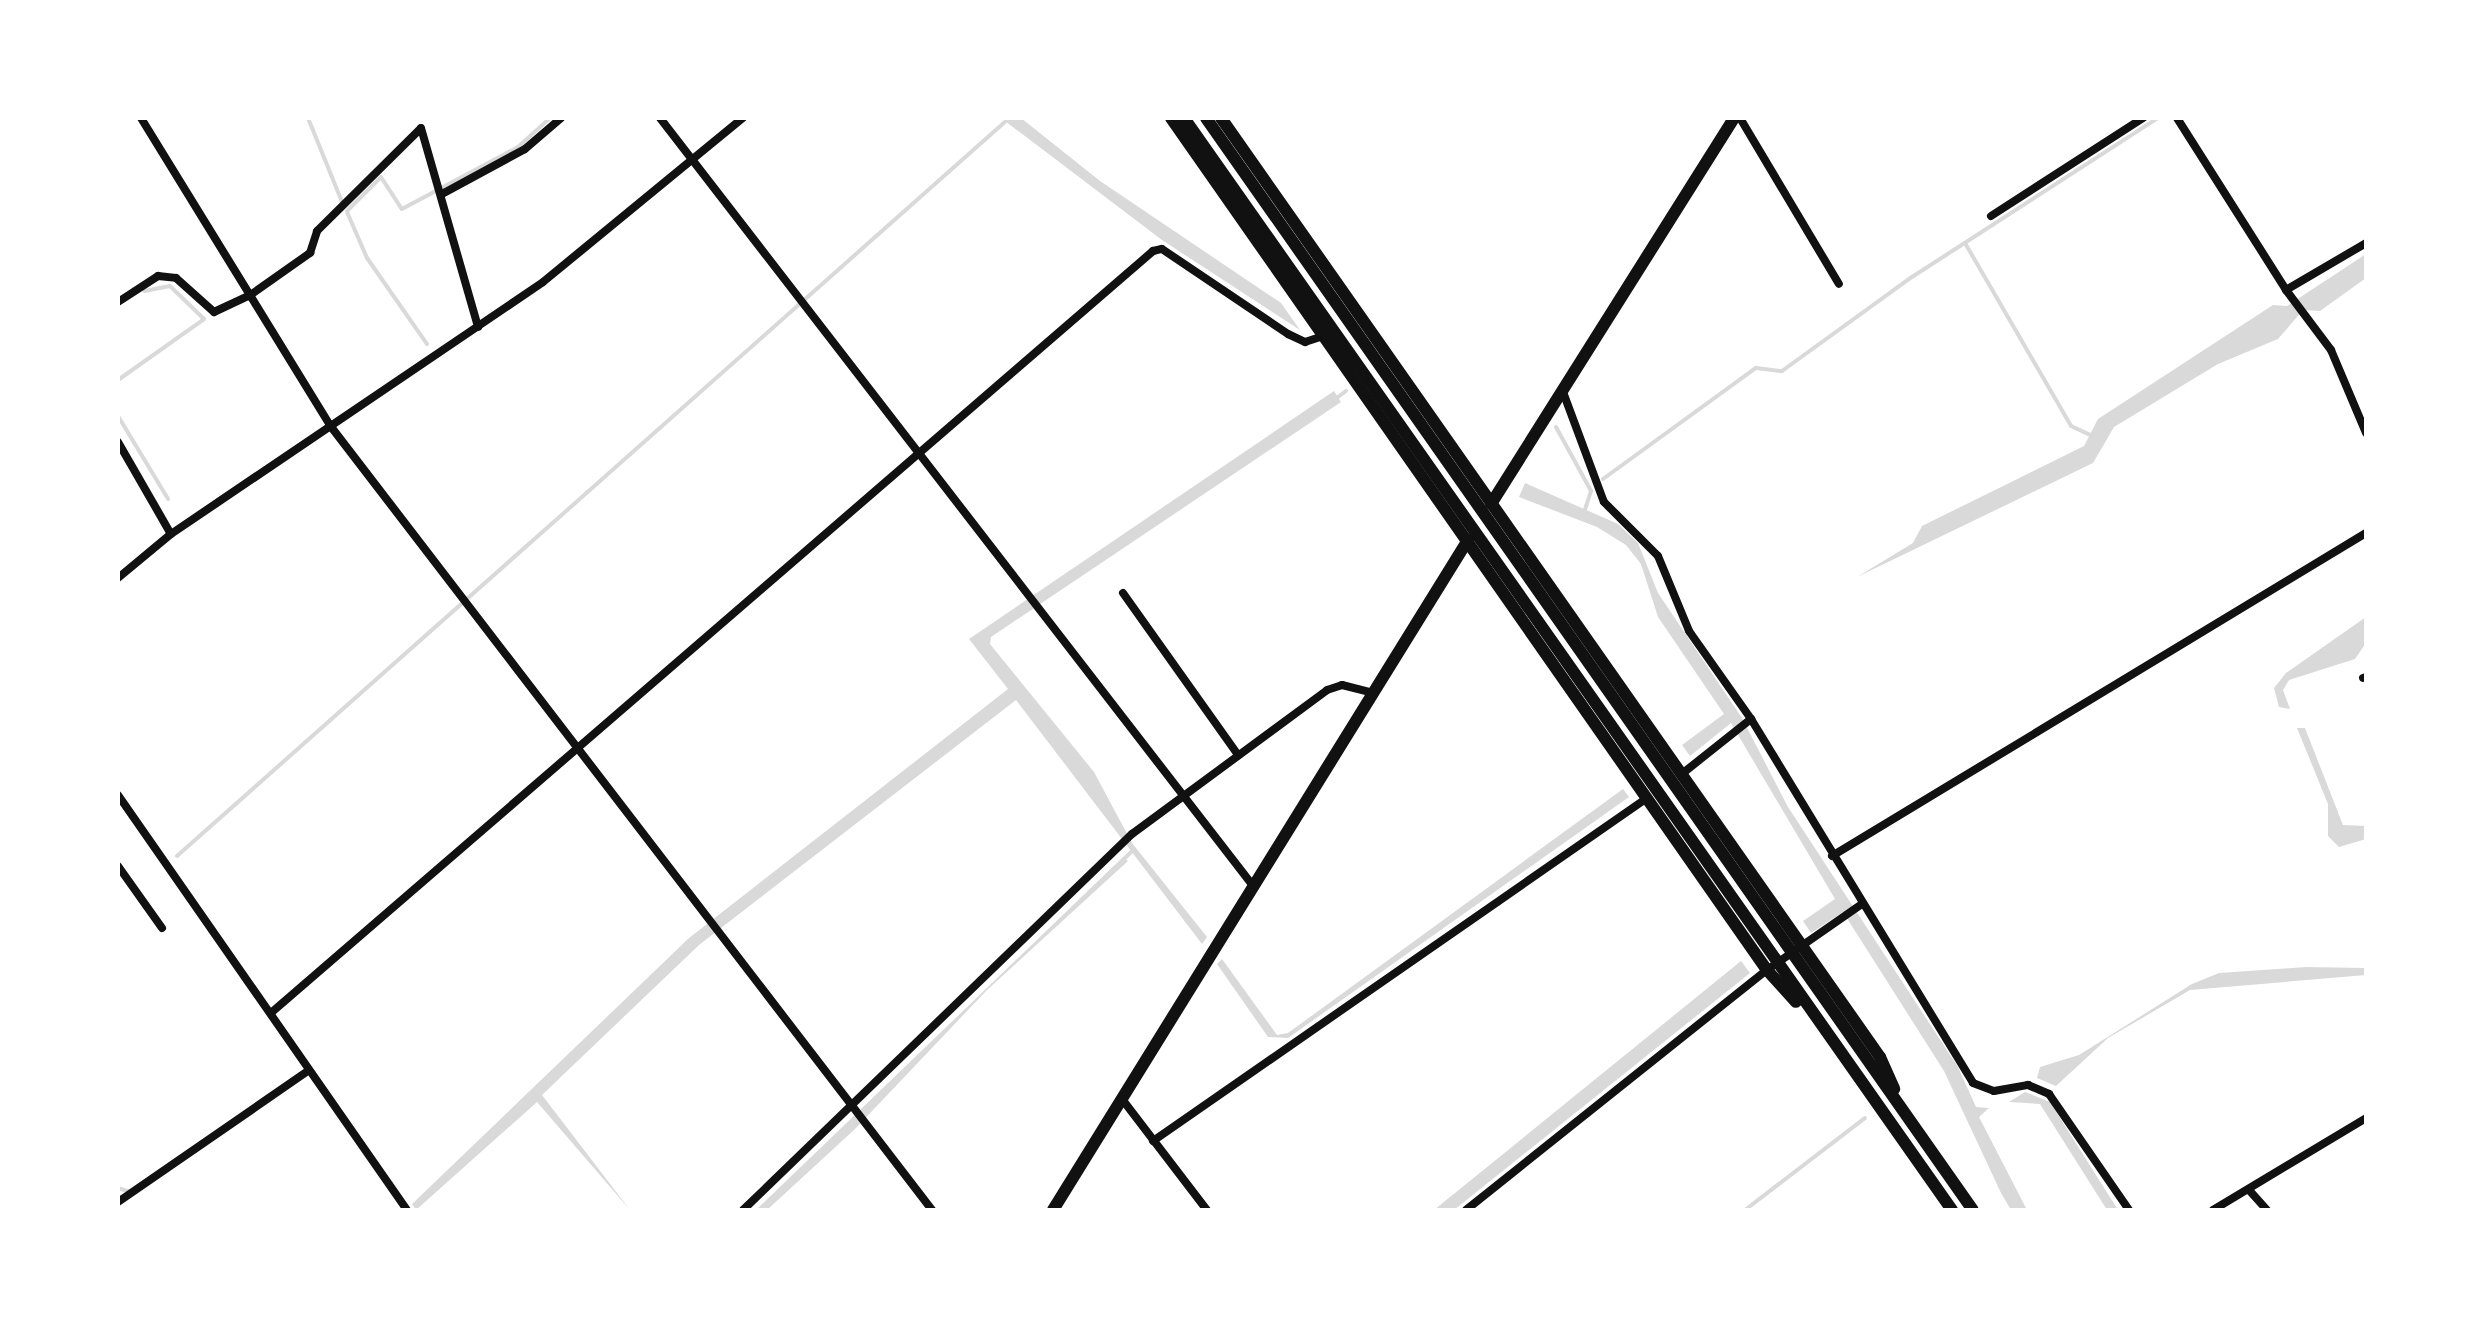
<!DOCTYPE html>
<style>
body{margin:0}
#map{position:relative;width:2484px;height:1328px;overflow:hidden;background:#fff;font-family:Manrope,sans-serif}
div>[style]{position:absolute}
[style*='--x']{left:calc(var(--x)*1px);top:calc(var(--y)*1px);width:calc(var(--w)*1px);rotate:calc(var(--a)*1deg)}
.water>*{inset:0;background:#d9d9d9}
.stream>*{height:4px;margin:-2px;padding:0 2px;transform-origin:2px;border-radius:2px;background:#d9d9d9}
.minor>*{height:8px;margin:-4px;padding:0 4px;transform-origin:4px;border-radius:4px;background:#111}
.primary>*{height:12px;margin:-6px;padding:0 6px;transform-origin:6px;border-radius:6px;background:#111}
.trunk>*{height:12px;margin:-6px;padding:0 6px;transform-origin:6px;border-radius:6px;background:#111}
span{translate:-50% -50%;white-space:nowrap;text-align:center;line-height:1.15;-webkit-text-stroke:9px #fff;paint-order:stroke}
.frame{position:absolute;inset:0;border:120px solid #fff;pointer-events:none}
</style>
<div id="map">
<div class="water">
<div style="clip-path:polygon(1001px 118px,1021px 118px,1100px 181px,1281px 303px,1300px 330px,1162px 240px)"></div>
<div style="clip-path:polygon(2366px 254px,2366px 278px,2320px 311px,2303px 310px,2278px 339px,2218px 364px,2114px 427px,2093px 463px,1857px 577px,1913px 543px,1922px 526px,2084px 446px,2098px 419px,2273px 305px,2287px 306px)"></div>
<div style="clip-path:polygon(1334px 391px,1341px 402px,991px 637px,990px 644px,1094px 772px,1132px 843px,1207px 937px,1202px 944px,1016px 700px,699px 945px,542px 1095px,630px 1210px,537px 1102px,416px 1210px,412px 1204px,689px 938px,1008px 689px,969px 639px)"></div>
<div style="clip-path:polygon(1525px 483px,1618px 524px,1638px 543px,1658px 593px,1742px 718px,1788px 807px,1958px 1067px,1976px 1107px,1989px 1108px,1979px 1117px,2027px 1210px,2011px 1210px,2001px 1193px,1944px 1071px,1843px 912px,1811px 933px,1803px 921px,1835px 899px,1731px 723px,1690px 756px,1682px 745px,1724px 714px,1658px 617px,1641px 564px,1626px 545px,1597px 527px,1519px 497px)"></div>
<div style="clip-path:polygon(2366px 617px,2366px 643px,2355px 659px,2289px 680px,2283px 690px,2290px 709px,2279px 707px,2274px 688px,2286px 673px)"></div>
<div style="clip-path:polygon(2297px 728px,2305px 728px,2343px 825px,2366px 826px,2366px 839px,2339px 847px,2328px 836px,2328px 804px)"></div>
<div style="clip-path:polygon(1623px 789px,1629px 797px,1288px 1038px,1268px 1037px,1217px 964px,1222px 959px,1277px 1035px,1288px 1033px)"></div>
<div style="clip-path:polygon(1123px 857px,1128px 861px,987px 990px,855px 1129px,767px 1210px,756px 1210px)"></div>
<div style="clip-path:polygon(1741px 961px,1750px 973px,1454px 1210px,1434px 1210px)"></div>
<div style="clip-path:polygon(2306px 967px,2366px 968px,2366px 975px,2190px 990px,2108px 1038px,2056px 1086px,2037px 1078px,2040px 1067px,2079px 1055px,2192px 984px,2219px 973px)"></div>
<div style="clip-path:polygon(2025px 1092px,2050px 1102px,2118px 1210px,2107px 1210px,2040px 1104px,2009px 1102px)"></div>
</div>
<div class="stream">
<div style="--x:308;--y:118;--w:93;--a:67.9"></div>
<div style="--x:347;--y:211;--w:48;--a:-45"></div>
<div style="--x:381;--y:177;--w:38;--a:57"></div>
<div style="--x:402;--y:209;--w:132;--a:-28.1"></div>
<div style="--x:518;--y:147;--w:43;--a:-42.2"></div>
<div style="--x:347;--y:212;--w:50;--a:66.5"></div>
<div style="--x:367;--y:258;--w:105;--a:55.1"></div>
<div style="--x:1965;--y:243;--w:211;--a:59.9"></div>
<div style="--x:2071;--y:426;--w:21;--a:25"></div>
<div style="--x:118;--y:380;--w:105;--a:-35.3"></div>
<div style="--x:204;--y:319;--w:47;--a:-135.9"></div>
<div style="--x:170;--y:286;--w:26;--a:169"></div>
<div style="--x:1338;--y:397;--w:10;--a:-37"></div>
<div style="--x:118;--y:416;--w:97;--a:58.9"></div>
<div style="--x:1556;--y:427;--w:73;--a:61.3"></div>
<div style="--x:1591;--y:491;--w:23;--a:108"></div>
<div style="--x:1603;--y:479;--w:189;--a:-36"></div>
<div style="--x:1756;--y:368;--w:26;--a:7"></div>
<div style="--x:1782;--y:371;--w:160;--a:-35.9"></div>
<div style="--x:1912;--y:277;--w:293;--a:-32.9"></div>
<div style="--x:177;--y:856;--w:1106;--a:-41.56"></div>
<div style="--x:1124;--y:859;--w:14;--a:-45"></div>
<div style="--x:118;--y:1188;--w:13;--a:18"></div>
<div style="--x:1745;--y:1210;--w:151;--a:-37.5"></div>
</div>
<div class="minor">
<div style="--x:141;--y:118;--w:364;--a:58.4"></div>
<div style="--x:332;--y:428;--w:986;--a:52.5"></div>
<div style="--x:660;--y:118;--w:972;--a:52.32"></div>
<div style="--x:1740;--y:118;--w:193;--a:59.2"></div>
<div style="--x:2177;--y:118;--w:204;--a:57.6"></div>
<div style="--x:2286;--y:290;--w:75;--a:53.1"></div>
<div style="--x:2331;--y:350;--w:90;--a:67.1"></div>
<div style="--x:442;--y:194;--w:94;--a:-28.5"></div>
<div style="--x:525;--y:149;--w:48;--a:-40.7"></div>
<div style="--x:1991;--y:216;--w:181;--a:-32.8"></div>
<div style="--x:2286;--y:290;--w:93;--a:-30.4"></div>
<div style="--x:118;--y:302;--w:48;--a:-33"></div>
<div style="--x:158;--y:276;--w:18;--a:6"></div>
<div style="--x:176;--y:278;--w:51;--a:41.8"></div>
<div style="--x:214;--y:312;--w:38;--a:-25"></div>
<div style="--x:249;--y:296;--w:75;--a:-35.2"></div>
<div style="--x:310;--y:253;--w:23;--a:-72"></div>
<div style="--x:317;--y:231;--w:146;--a:-44.7"></div>
<div style="--x:421;--y:128;--w:207;--a:74"></div>
<div style="--x:1563;--y:392;--w:117;--a:69.6"></div>
<div style="--x:1604;--y:502;--w:76;--a:45"></div>
<div style="--x:1658;--y:556;--w:81;--a:67.5"></div>
<div style="--x:1689;--y:631;--w:108;--a:54.8"></div>
<div style="--x:1751;--y:719;--w:426;--a:58.6"></div>
<div style="--x:1973;--y:1083;--w:22;--a:21"></div>
<div style="--x:1994;--y:1091;--w:35;--a:-10"></div>
<div style="--x:2028;--y:1085;--w:23;--a:23"></div>
<div style="--x:2049;--y:1094;--w:141;--a:55.4"></div>
<div style="--x:118;--y:442;--w:106;--a:60.1"></div>
<div style="--x:118;--y:578;--w:69;--a:-39.7"></div>
<div style="--x:171;--y:534;--w:449;--a:-34.1"></div>
<div style="--x:543;--y:282;--w:259;--a:-39.4"></div>
<div style="--x:1123;--y:593;--w:199;--a:54.6"></div>
<div style="--x:2363;--y:678;--w:3;--a:-18"></div>
<div style="--x:1683;--y:773;--w:87;--a:-38.5"></div>
<div style="--x:118;--y:795;--w:506;--a:55.15"></div>
<div style="--x:1832;--y:856;--w:624;--a:-31.17"></div>
<div style="--x:118;--y:866;--w:76;--a:54.6"></div>
<div style="--x:272;--y:1012;--w:1164;--a:-40.82"></div>
<div style="--x:1153;--y:251;--w:9;--a:-13"></div>
<div style="--x:1162;--y:249;--w:152;--a:34"></div>
<div style="--x:1288;--y:334;--w:19;--a:25"></div>
<div style="--x:1305;--y:342;--w:16;--a:-18"></div>
<div style="--x:1122;--y:1099;--w:140;--a:52.6"></div>
<div style="--x:1153;--y:1141;--w:601;--a:-34.77"></div>
<div style="--x:2249;--y:1190;--w:27;--a:48"></div>
<div style="--x:118;--y:1202;--w:231;--a:-34.6"></div>
<div style="--x:743;--y:1210;--w:541;--a:-44.03"></div>
<div style="--x:1132;--y:834;--w:242;--a:-36.4"></div>
<div style="--x:1327;--y:690;--w:16;--a:-18"></div>
<div style="--x:1342;--y:685;--w:30;--a:14"></div>
<div style="--x:1466;--y:1210;--w:385;--a:-38.6"></div>
<div style="--x:1767;--y:970;--w:116;--a:-34.8"></div>
<div style="--x:2213;--y:1210;--w:179;--a:-31"></div>
</div>
<div class="primary">
<div style="--x:1491;--y:504;--w:456;--a:-57.8"></div>
</div>
<div class="trunk">
<div style="--x:1171;--y:118;--w:1040;--a:55.03"></div>
<div style="--x:1767;--y:970;--w:43;--a:47.8"></div>
<div style="--x:1184;--y:118;--w:1335;--a:54.88"></div>
<div style="--x:1206;--y:118;--w:1334;--a:54.92"></div>
<div style="--x:1221;--y:118;--w:1147;--a:54.94"></div>
<div style="--x:1880;--y:1057;--w:35;--a:66"></div>
<div style="--x:1053;--y:1210;--w:788;--a:-58.23"></div>
</div>
<div class="frame"></div>
</div>
